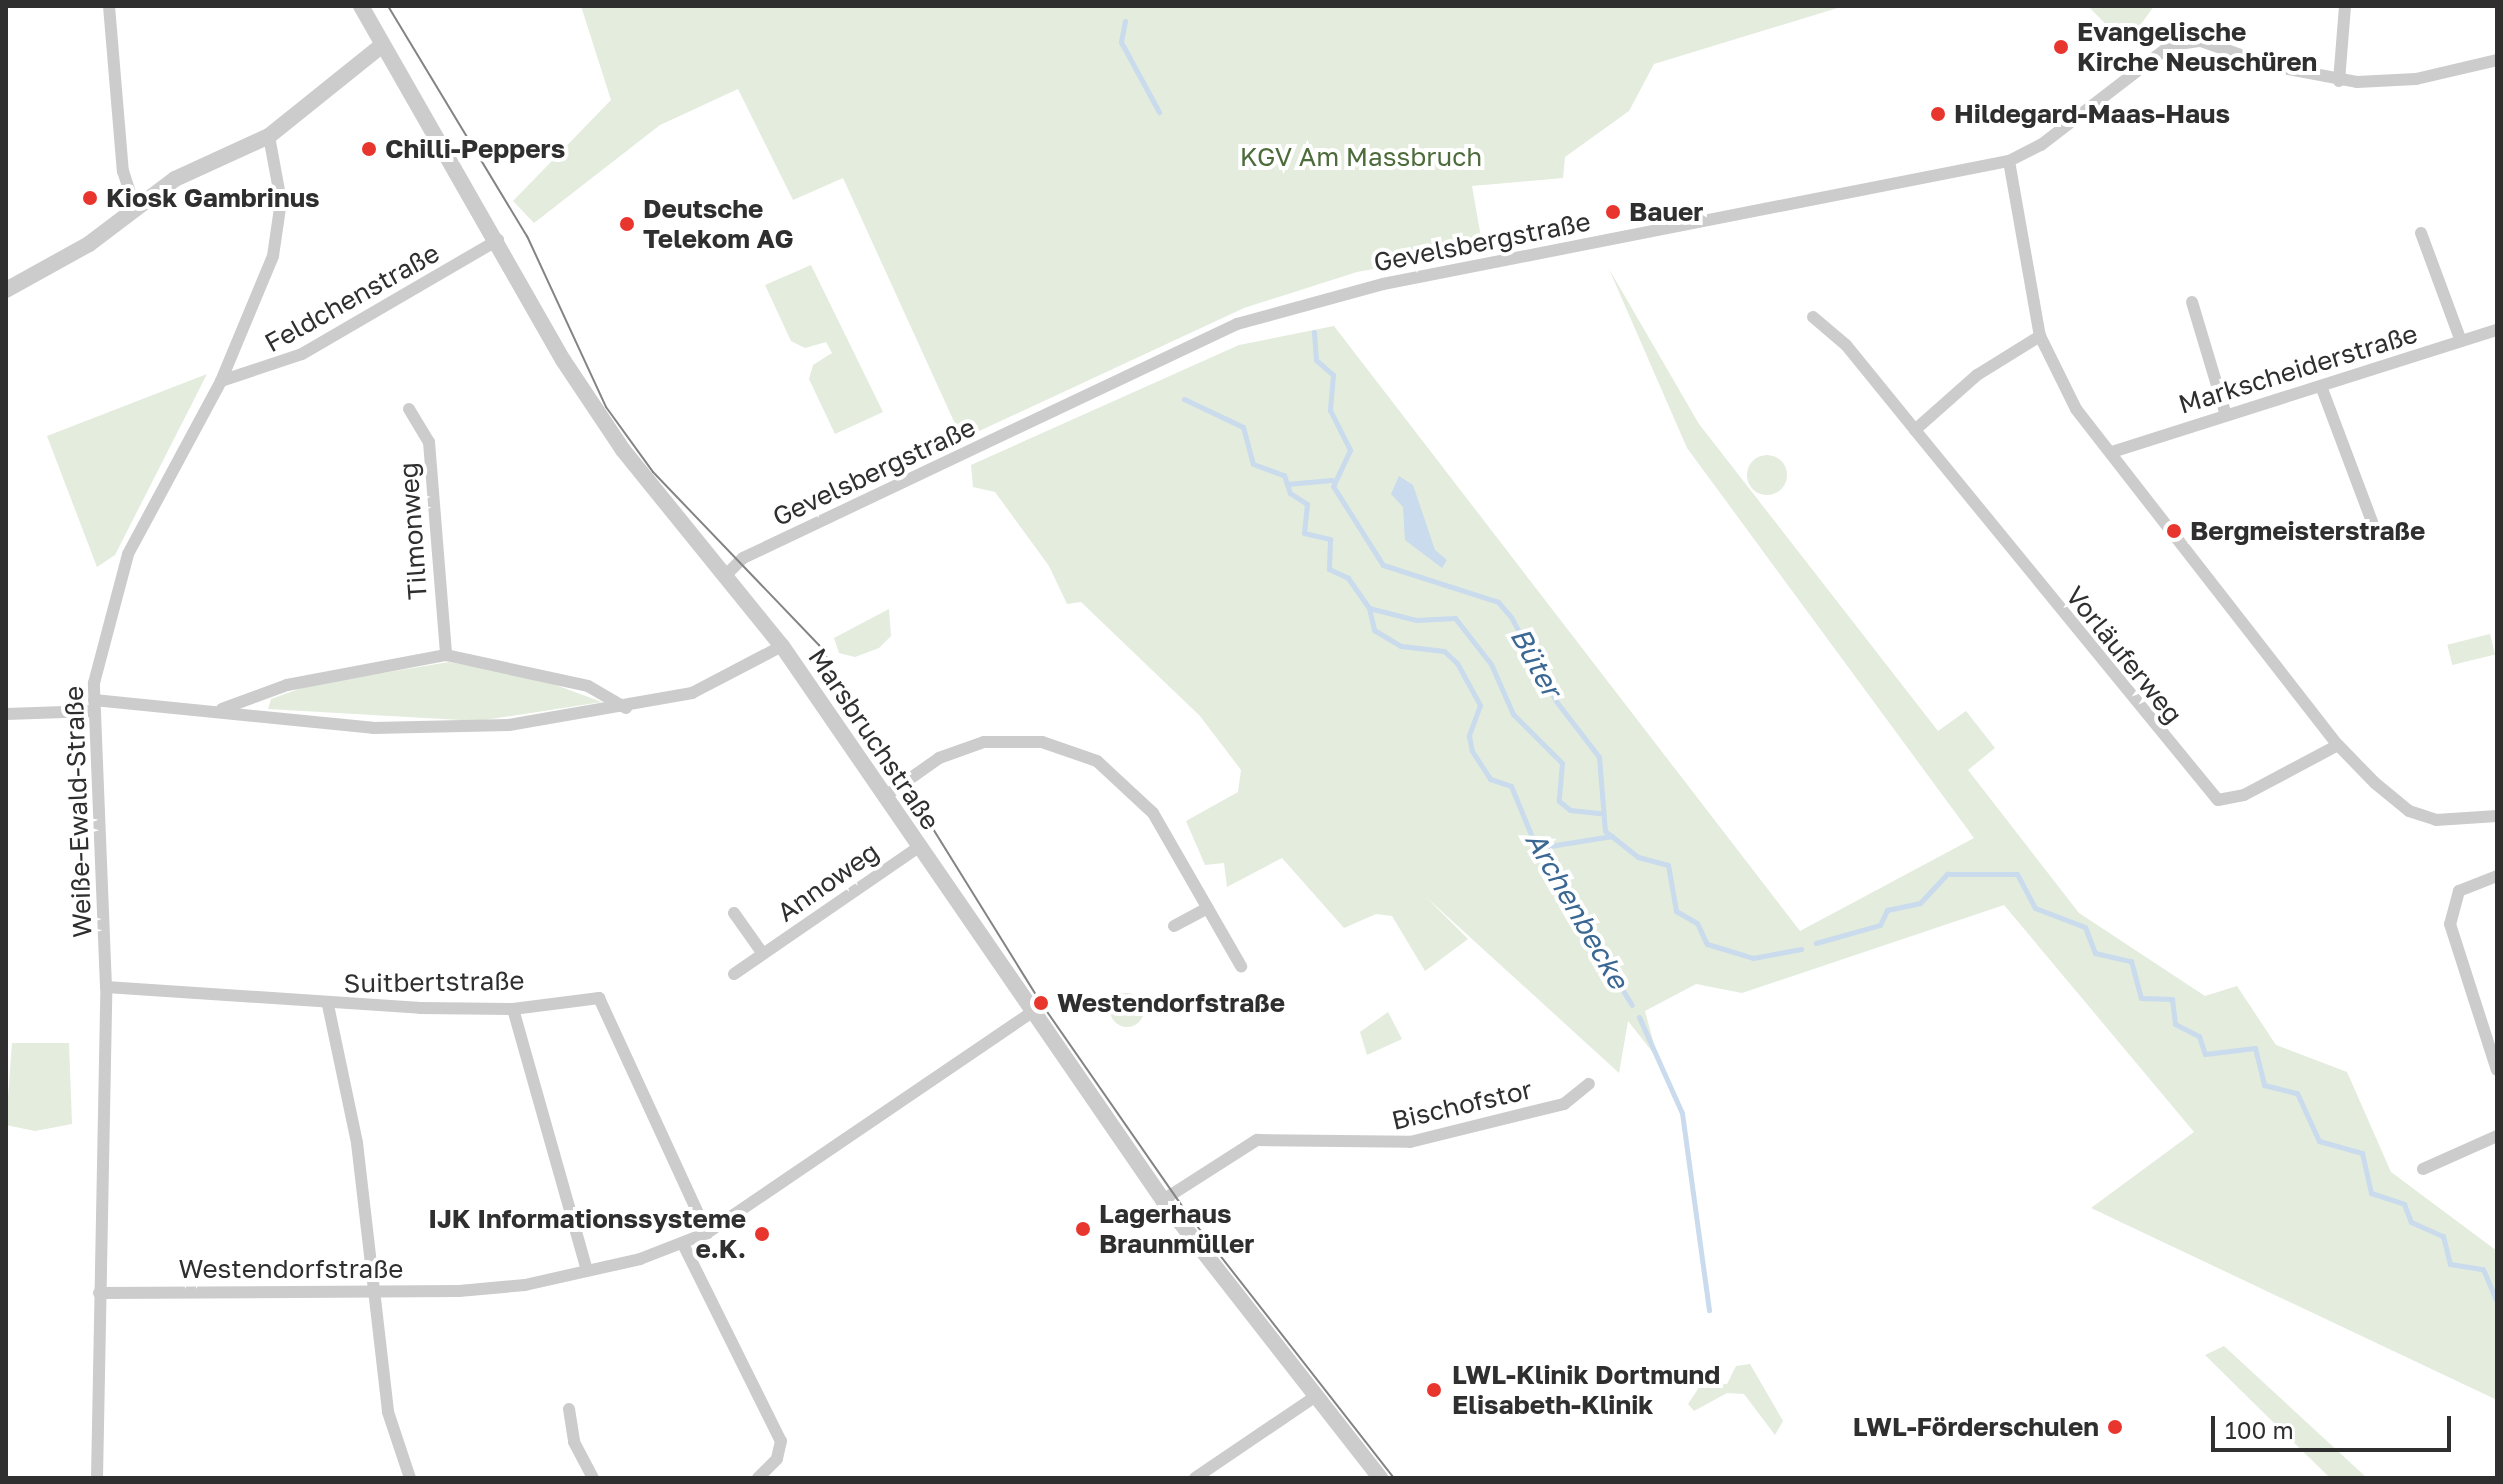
<!DOCTYPE html>
<meta charset="utf-8">
<style>
body{margin:0}
#map{position:relative;width:2503px;height:1484px;overflow:hidden;background:#fff;font-family:"Golos Text",sans-serif}
div>[style]{position:absolute}
[style*='--x']{left:calc(var(--x)*1px);top:calc(var(--y)*1px);width:calc(var(--w)*1px);rotate:calc(var(--a)*1deg)}
.green>*{inset:0;background:#e3ecdd;transform-origin:0 0}
.round{border-radius:50%}
.water>*{inset:0;background:#c9dbec}
.stream>*{height:5px;margin:-2.5px;padding:0 2.5px;transform-origin:2.5px;border-radius:2.5px;background:#c9dbec}
.minor>*{height:12px;margin:-6px;padding:0 6px;transform-origin:6px;border-radius:6px;background:#ccc}
.tertiary>*{height:16px;margin:-8px;padding:0 8px;transform-origin:8px;border-radius:8px;background:#ccc}
.tram>*{height:2px;margin:-1px;padding:0 1px;transform-origin:1px;border-radius:1px;background:#848484}
.dots>*{width:22px;height:22px;translate:-50% -50%;box-sizing:border-box;border:4px solid #fff;border-radius:50%}
span{translate:-50% -50%;white-space:nowrap;text-align:center;line-height:1.15;-webkit-text-stroke:8px #fff;paint-order:stroke}
.poi-label{font-size:26px;color:#2f2f2f;font-weight:700}
.left{translate:0 -50%;text-align:left}
.right{translate:-100% -50%;text-align:right}
.park-label{font-size:26px;color:#4d6c3b}
.street-label{font-size:26px;color:#2f2f2f}
.water-label{font-size:28px;color:#3b6793;font-style:italic}
.frame{position:absolute;inset:0;border:8px solid #2f2f2f;pointer-events:none}
.scale{position:absolute;left:2211px;top:1416px;width:240px;height:36px;box-sizing:border-box;border:4px solid #2f2f2f;border-top:0;padding-left:10px;font-size:24px;line-height:28px;white-space:nowrap;color:#2f2f2f;-webkit-text-stroke:6px #fff;paint-order:stroke}
</style>
<div id="map">
<div class="green">
<div style="clip-path:polygon(581px 6px,1844px 6px,1654px 64px,1629px 111px,1565px 157px,1563px 178px,1472px 186px,1483px 249px,1357px 272px,1244px 308px,962px 439px,843px 178px,793px 200px,738px 89px,660px 125px,534px 223px,513px 201px,611px 100px)"></div>
<div style="clip-path:polygon(2088px 6px,2154px 6px,2126px 45px)"></div>
<div style="clip-path:polygon(811px 265px,883px 412px,835px 434px,809px 379px,813px 365px,832px 353px,826px 342px,805px 348px,791px 341px,765px 285px)"></div>
<div style="clip-path:polygon(1609px 269px,1699px 424px,1938px 731px,1966px 711px,1995px 748px,1968px 770px,2079px 913px,2205px 996px,2237px 986px,2276px 1045px,2347px 1072px,2391px 1172px,2497px 1251px,2497px 1400px,2091px 1208px,2194px 1132px,2004px 905px,1742px 993px,1696px 984px,1645px 1011px,1658px 1059px,1628px 1021px,1619px 1073px,1426px 897px,1468px 939px,1425px 971px,1392px 916px,1376px 914px,1344px 928px,1282px 858px,1227px 887px,1224px 863px,1205px 865px,1186px 821px,1238px 792px,1241px 770px,1200px 716px,1081px 602px,1067px 604px,1049px 566px,995px 492px,973px 487px,971px 465px,1239px 345px,1334px 326px,1800px 931px,1974px 838px,1687px 448px)"></div>
<div style="clip-path:polygon(207px 374px,115px 555px,97px 567px,47px 436px)"></div>
<div class="round" style="left:1747px;top:455px;width:40px;height:40px"></div>
<div style="clip-path:polygon(889px 609px,891px 636px,879px 648px,855px 657px,839px 653px,834px 638px)"></div>
<div style="left:2490px;top:634px;width:21px;height:44px;rotate:76deg"></div>
<div style="clip-path:polygon(449px 662px,542px 680px,602px 702px,478px 721px,268px 709px,271px 699px,310px 685px)"></div>
<div class="round" style="left:1110px;top:993px;width:34px;height:34px"></div>
<div style="clip-path:polygon(1388px 1012px,1402px 1039px,1367px 1055px,1360px 1032px)"></div>
<div style="clip-path:polygon(12px 1043px,69px 1043px,72px 1124px,35px 1131px,6px 1125px)"></div>
<div style="clip-path:polygon(2224px 1346px,2367px 1478px,2330px 1478px,2205px 1355px)"></div>
<div style="clip-path:polygon(1750px 1364px,1783px 1421px,1775px 1435px,1744px 1394px,1727px 1393px,1694px 1411px,1688px 1404px,1700px 1386px,1727px 1384px,1736px 1366px)"></div>
</div>
<div class="water">
<div style="clip-path:polygon(1399px 476px,1413px 485px,1435px 550px,1447px 560px,1442px 568px,1405px 540px,1403px 507px,1391px 494px)"></div>
</div>
<div class="stream">
<div style="--x:1125;--y:21;--w:21;--a:101"></div>
<div style="--x:1121;--y:42;--w:80;--a:61.5"></div>
<div style="--x:1314;--y:332;--w:28;--a:86"></div>
<div style="--x:1316;--y:360;--w:23;--a:41"></div>
<div style="--x:1333;--y:375;--w:35;--a:95"></div>
<div style="--x:1330;--y:410;--w:45;--a:63.4"></div>
<div style="--x:1350;--y:450;--w:40;--a:115"></div>
<div style="--x:1333;--y:486;--w:93;--a:57.7"></div>
<div style="--x:1383;--y:565;--w:121;--a:17.8"></div>
<div style="--x:1498;--y:602;--w:20;--a:49"></div>
<div style="--x:1511;--y:617;--w:95;--a:61.8"></div>
<div style="--x:1556;--y:701;--w:71;--a:52.5"></div>
<div style="--x:1599;--y:757;--w:74;--a:85.4"></div>
<div style="--x:1605;--y:831;--w:42;--a:38.2"></div>
<div style="--x:1638;--y:857;--w:31;--a:15"></div>
<div style="--x:1668;--y:865;--w:47;--a:80.1"></div>
<div style="--x:1676;--y:911;--w:24;--a:30"></div>
<div style="--x:1697;--y:923;--w:23;--a:65"></div>
<div style="--x:1707;--y:944;--w:48;--a:16.9"></div>
<div style="--x:1753;--y:958;--w:49;--a:-10.6"></div>
<div style="--x:1184;--y:399;--w:65;--a:25.4"></div>
<div style="--x:1243;--y:427;--w:38;--a:75"></div>
<div style="--x:1253;--y:464;--w:33;--a:20"></div>
<div style="--x:1284;--y:475;--w:19;--a:72"></div>
<div style="--x:1290;--y:493;--w:20;--a:33"></div>
<div style="--x:1307;--y:504;--w:29;--a:96"></div>
<div style="--x:1304;--y:533;--w:27;--a:13"></div>
<div style="--x:1330;--y:539;--w:30;--a:92"></div>
<div style="--x:1329;--y:569;--w:21;--a:25"></div>
<div style="--x:1348;--y:578;--w:37;--a:55"></div>
<div style="--x:1369;--y:608;--w:23;--a:77"></div>
<div style="--x:1374;--y:630;--w:31;--a:31"></div>
<div style="--x:1401;--y:646;--w:43;--a:6.6"></div>
<div style="--x:1444;--y:651;--w:18;--a:43"></div>
<div style="--x:1457;--y:663;--w:48;--a:61.3"></div>
<div style="--x:1480;--y:705;--w:33;--a:110"></div>
<div style="--x:1469;--y:736;--w:15;--a:79"></div>
<div style="--x:1472;--y:751;--w:33;--a:57"></div>
<div style="--x:1490;--y:779;--w:22;--a:18"></div>
<div style="--x:1511;--y:786;--w:74;--a:67.6"></div>
<div style="--x:1539;--y:854;--w:177;--a:58.4"></div>
<div style="--x:1287;--y:484;--w:45;--a:-5.1"></div>
<div style="--x:1369;--y:608;--w:49;--a:14.3"></div>
<div style="--x:1416;--y:620;--w:39;--a:-3"></div>
<div style="--x:1455;--y:618;--w:58;--a:52"></div>
<div style="--x:1491;--y:664;--w:55;--a:66.3"></div>
<div style="--x:1513;--y:714;--w:69;--a:45"></div>
<div style="--x:1562;--y:763;--w:38;--a:95"></div>
<div style="--x:1559;--y:801;--w:14;--a:39"></div>
<div style="--x:1570;--y:810;--w:31;--a:6"></div>
<div style="--x:1537;--y:848;--w:76;--a:-9.1"></div>
<div style="--x:1816;--y:943;--w:66;--a:-15.7"></div>
<div style="--x:1880;--y:925;--w:17;--a:-65"></div>
<div style="--x:1887;--y:910;--w:34;--a:-12"></div>
<div style="--x:1920;--y:903;--w:40;--a:-47"></div>
<div style="--x:1947;--y:874;--w:70;--a:0"></div>
<div style="--x:2017;--y:874;--w:38;--a:62"></div>
<div style="--x:2035;--y:908;--w:53;--a:20.8"></div>
<div style="--x:2085;--y:927;--w:28;--a:69"></div>
<div style="--x:2095;--y:953;--w:37;--a:13"></div>
<div style="--x:2131;--y:961;--w:38;--a:75"></div>
<div style="--x:2141;--y:998;--w:31;--a:2"></div>
<div style="--x:2172;--y:999;--w:25;--a:83"></div>
<div style="--x:2175;--y:1024;--w:27;--a:27"></div>
<div style="--x:2199;--y:1036;--w:19;--a:72"></div>
<div style="--x:2205;--y:1054;--w:50;--a:-6.8"></div>
<div style="--x:2255;--y:1048;--w:38;--a:76"></div>
<div style="--x:2264;--y:1085;--w:34;--a:14"></div>
<div style="--x:2297;--y:1093;--w:53;--a:65.4"></div>
<div style="--x:2319;--y:1141;--w:45;--a:15.6"></div>
<div style="--x:2362;--y:1153;--w:41;--a:77.3"></div>
<div style="--x:2371;--y:1193;--w:35;--a:18"></div>
<div style="--x:2404;--y:1204;--w:19;--a:69"></div>
<div style="--x:2411;--y:1222;--w:35;--a:24"></div>
<div style="--x:2443;--y:1236;--w:29;--a:76"></div>
<div style="--x:2450;--y:1264;--w:33;--a:9"></div>
<div style="--x:2483;--y:1269;--w:36;--a:67"></div>
<div style="--x:1639;--y:1017;--w:105;--a:65.9"></div>
<div style="--x:1682;--y:1113;--w:199;--a:82.2"></div>
</div>
<div class="minor">
<div style="--x:109;--y:6;--w:166;--a:85.2"></div>
<div style="--x:123;--y:171;--w:36;--a:72"></div>
<div style="--x:2339;--y:81;--w:75;--a:-85.4"></div>
<div style="--x:2009;--y:161;--w:178;--a:80"></div>
<div style="--x:2040;--y:336;--w:81;--a:63.7"></div>
<div style="--x:2076;--y:409;--w:426;--a:52.1"></div>
<div style="--x:2338;--y:745;--w:53;--a:45.8"></div>
<div style="--x:2375;--y:783;--w:44;--a:39.5"></div>
<div style="--x:2409;--y:811;--w:28;--a:18"></div>
<div style="--x:2436;--y:820;--w:61;--a:-3.8"></div>
<div style="--x:2421;--y:233;--w:115;--a:69.7"></div>
<div style="--x:2192;--y:302;--w:118;--a:73.3"></div>
<div style="--x:1813;--y:317;--w:43;--a:40.3"></div>
<div style="--x:1846;--y:345;--w:109;--a:50.9"></div>
<div style="--x:2040;--y:336;--w:74;--a:148.2"></div>
<div style="--x:1977;--y:375;--w:83;--a:138.4"></div>
<div style="--x:1915;--y:430;--w:478;--a:50.7"></div>
<div style="--x:2218;--y:800;--w:26;--a:-11"></div>
<div style="--x:2244;--y:795;--w:106;--a:-28"></div>
<div style="--x:221;--y:381;--w:85;--a:-18.4"></div>
<div style="--x:302;--y:354;--w:227;--a:-30.2"></div>
<div style="--x:2321;--y:386;--w:147;--a:69.4"></div>
<div style="--x:409;--y:409;--w:39;--a:59"></div>
<div style="--x:429;--y:442;--w:214;--a:85.4"></div>
<div style="--x:2112;--y:452;--w:404;--a:-17.6"></div>
<div style="--x:725;--y:576;--w:25;--a:-45"></div>
<div style="--x:743;--y:558;--w:547;--a:-25.35"></div>
<div style="--x:1237;--y:324;--w:151;--a:-15.3"></div>
<div style="--x:1383;--y:284;--w:638;--a:-11.12"></div>
<div style="--x:2009;--y:161;--w:36;--a:-27"></div>
<div style="--x:2041;--y:145;--w:164;--a:-37.6"></div>
<div style="--x:2171;--y:45;--w:30;--a:-8"></div>
<div style="--x:2201;--y:41;--w:75;--a:19.4"></div>
<div style="--x:2272;--y:66;--w:86;--a:10.7"></div>
<div style="--x:2357;--y:82;--w:59;--a:-2.9"></div>
<div style="--x:2416;--y:79;--w:83;--a:-13.2"></div>
<div style="--x:94;--y:700;--w:280;--a:5.7"></div>
<div style="--x:373;--y:728;--w:136;--a:-1.3"></div>
<div style="--x:509;--y:725;--w:186;--a:-9.9"></div>
<div style="--x:692;--y:693;--w:102;--a:-27.6"></div>
<div style="--x:222;--y:709;--w:69;--a:-20.3"></div>
<div style="--x:287;--y:685;--w:162;--a:-10.7"></div>
<div style="--x:446;--y:655;--w:145;--a:12.3"></div>
<div style="--x:588;--y:686;--w:44;--a:30.1"></div>
<div style="--x:6;--y:714;--w:88;--a:-2"></div>
<div style="--x:884;--y:797;--w:67;--a:-35.3"></div>
<div style="--x:939;--y:758;--w:48;--a:-19.6"></div>
<div style="--x:984;--y:742;--w:58;--a:0"></div>
<div style="--x:1042;--y:742;--w:58;--a:19.1"></div>
<div style="--x:1097;--y:761;--w:76;--a:42.9"></div>
<div style="--x:1153;--y:813;--w:177;--a:60.1"></div>
<div style="--x:2497;--y:876;--w:41;--a:158.5"></div>
<div style="--x:2459;--y:891;--w:34;--a:105"></div>
<div style="--x:2450;--y:924;--w:153;--a:72.2"></div>
<div style="--x:734;--y:913;--w:50;--a:54.7"></div>
<div style="--x:1174;--y:926;--w:38;--a:-28"></div>
<div style="--x:734;--y:974;--w:224;--a:-34.5"></div>
<div style="--x:106;--y:987;--w:315;--a:3.8"></div>
<div style="--x:420;--y:1008;--w:93;--a:0.6"></div>
<div style="--x:513;--y:1009;--w:87;--a:-7.3"></div>
<div style="--x:599;--y:998;--w:259;--a:65.3"></div>
<div style="--x:328;--y:1005;--w:141;--a:78.1"></div>
<div style="--x:357;--y:1143;--w:271;--a:83.4"></div>
<div style="--x:388;--y:1412;--w:70;--a:71.6"></div>
<div style="--x:513;--y:1009;--w:272;--a:74.2"></div>
<div style="--x:2423;--y:1169;--w:81;--a:-24"></div>
<div style="--x:1163;--y:1200;--w:112;--a:-32.6"></div>
<div style="--x:1257;--y:1140;--w:153;--a:0.7"></div>
<div style="--x:1410;--y:1142;--w:159;--a:-13.9"></div>
<div style="--x:1564;--y:1104;--w:32;--a:-39"></div>
<div style="--x:683;--y:1244;--w:220;--a:63.6"></div>
<div style="--x:781;--y:1441;--w:18;--a:103"></div>
<div style="--x:777;--y:1459;--w:27;--a:135"></div>
<div style="--x:99;--y:1293;--w:360;--a:-0.3"></div>
<div style="--x:459;--y:1291;--w:66;--a:-5.2"></div>
<div style="--x:525;--y:1285;--w:118;--a:-12.7"></div>
<div style="--x:640;--y:1259;--w:72;--a:-21.2"></div>
<div style="--x:707;--y:1233;--w:393;--a:-34.2"></div>
<div style="--x:569;--y:1409;--w:33;--a:81"></div>
<div style="--x:574;--y:1442;--w:41;--a:62.2"></div>
<div style="--x:97;--y:1478;--w:491;--a:-88.9"></div>
<div style="--x:106;--y:987;--w:304;--a:-92.3"></div>
<div style="--x:94;--y:683;--w:133;--a:-75.2"></div>
<div style="--x:128;--y:554;--w:196;--a:-61.7"></div>
<div style="--x:221;--y:381;--w:135;--a:-67.4"></div>
<div style="--x:273;--y:256;--w:56;--a:-81.7"></div>
<div style="--x:281;--y:201;--w:66;--a:-100.5"></div>
<div style="--x:1195;--y:1478;--w:146;--a:-34.1"></div>
</div>
<div class="tertiary">
<div style="--x:361;--y:6;--w:408;--a:60.3"></div>
<div style="--x:563;--y:360;--w:108;--a:56.3"></div>
<div style="--x:623;--y:450;--w:252;--a:51"></div>
<div style="--x:782;--y:646;--w:672;--a:55.48"></div>
<div style="--x:1163;--y:1200;--w:353;--a:52"></div>
<div style="--x:6;--y:290;--w:95;--a:-29"></div>
<div style="--x:89;--y:244;--w:108;--a:-37.1"></div>
<div style="--x:175;--y:179;--w:103;--a:-24.6"></div>
<div style="--x:269;--y:136;--w:145;--a:-38.8"></div>
</div>
<div class="tram">
<div style="--x:388;--y:6;--w:269;--a:58.9"></div>
<div style="--x:527;--y:236;--w:188;--a:65.2"></div>
<div style="--x:606;--y:407;--w:80;--a:54.1"></div>
<div style="--x:653;--y:472;--w:240;--a:46.2"></div>
<div style="--x:819;--y:645;--w:421;--a:58.2"></div>
<div style="--x:1041;--y:1003;--w:261;--a:55.2"></div>
<div style="--x:1190;--y:1217;--w:331;--a:52"></div>
</div>
<div class="dots">
<div style="left:2061px;top:47px;background:#e8362f"></div>
<div style="left:1938px;top:114px;background:#e8362f"></div>
<div style="left:369px;top:149px;background:#e8362f"></div>
<div style="left:90px;top:198px;background:#e8362f"></div>
<div style="left:1613px;top:212px;background:#e8362f"></div>
<div style="left:627px;top:224px;background:#e8362f"></div>
<div style="left:2174px;top:531px;background:#e8362f"></div>
<div style="left:1041px;top:1003px;background:#e8362f"></div>
<div style="left:1083px;top:1229px;background:#e8362f"></div>
<div style="left:762px;top:1234px;background:#e8362f"></div>
<div style="left:1434px;top:1390px;background:#e8362f"></div>
<div style="left:2115px;top:1427px;background:#e8362f"></div>
</div>
<div class="poi-label">
<span class="left" style="left:2077px;top:47px">Evangelische<br>Kirche Neuschüren</span>
<span class="left" style="left:1954px;top:114px">Hildegard-Maas-Haus</span>
<span class="left" style="left:385px;top:149px">Chilli-Peppers</span>
<span class="left" style="left:106px;top:198px">Kiosk Gambrinus</span>
<span class="left" style="left:643px;top:224px">Deutsche<br>Telekom AG</span>
<span class="left" style="left:1629px;top:212px">Bauer</span>
<span class="left" style="left:2190px;top:531px">Bergmeisterstraße</span>
<span class="left" style="left:1057px;top:1003px">Westendorfstraße</span>
<span class="left" style="left:1099px;top:1229px">Lagerhaus<br>Braunmüller</span>
<span class="right" style="left:746px;top:1234px">IJK Informationssysteme<br>e.K.</span>
<span class="left" style="left:1452px;top:1390px">LWL-Klinik Dortmund<br>Elisabeth-Klinik</span>
<span class="right" style="left:2099px;top:1427px">LWL-Förderschulen</span>
</div>
<div class="park-label">
<span style="left:1361px;top:157px">KGV Am Massbruch</span>
</div>
<div class="street-label">
<span style="left:1482px;top:242px;rotate:-11deg">Gevelsbergstraße</span>
<span style="left:352px;top:298px;rotate:-29deg">Feldchenstraße</span>
<span style="left:2298px;top:369px;rotate:-17deg">Markscheiderstraße</span>
<span style="left:874px;top:472px;rotate:-25deg">Gevelsbergstraße</span>
<span style="left:413px;top:531px;rotate:-94deg">Tilmonweg</span>
<span style="left:2124px;top:655px;rotate:51deg">Vorläuferweg</span>
<span style="left:874px;top:739px;rotate:56deg">Marsbruchstraße</span>
<span style="left:78px;top:812px;rotate:-92deg">Weiße-Ewald-Straße</span>
<span style="left:828px;top:882px;rotate:-35deg">Annoweg</span>
<span style="left:434px;top:982px;rotate:-1deg">Suitbertstraße</span>
<span style="left:1462px;top:1105px;rotate:-13deg">Bischofstor</span>
<span style="left:291px;top:1269px">Westendorfstraße</span>
</div>
<div class="water-label">
<span style="left:1536px;top:662px;rotate:61deg">Büter</span>
<span style="left:1577px;top:910px;rotate:60deg">Archenbecke</span>
</div>
<div class="frame"></div>
<div class="scale">100 m</div>
</div>
